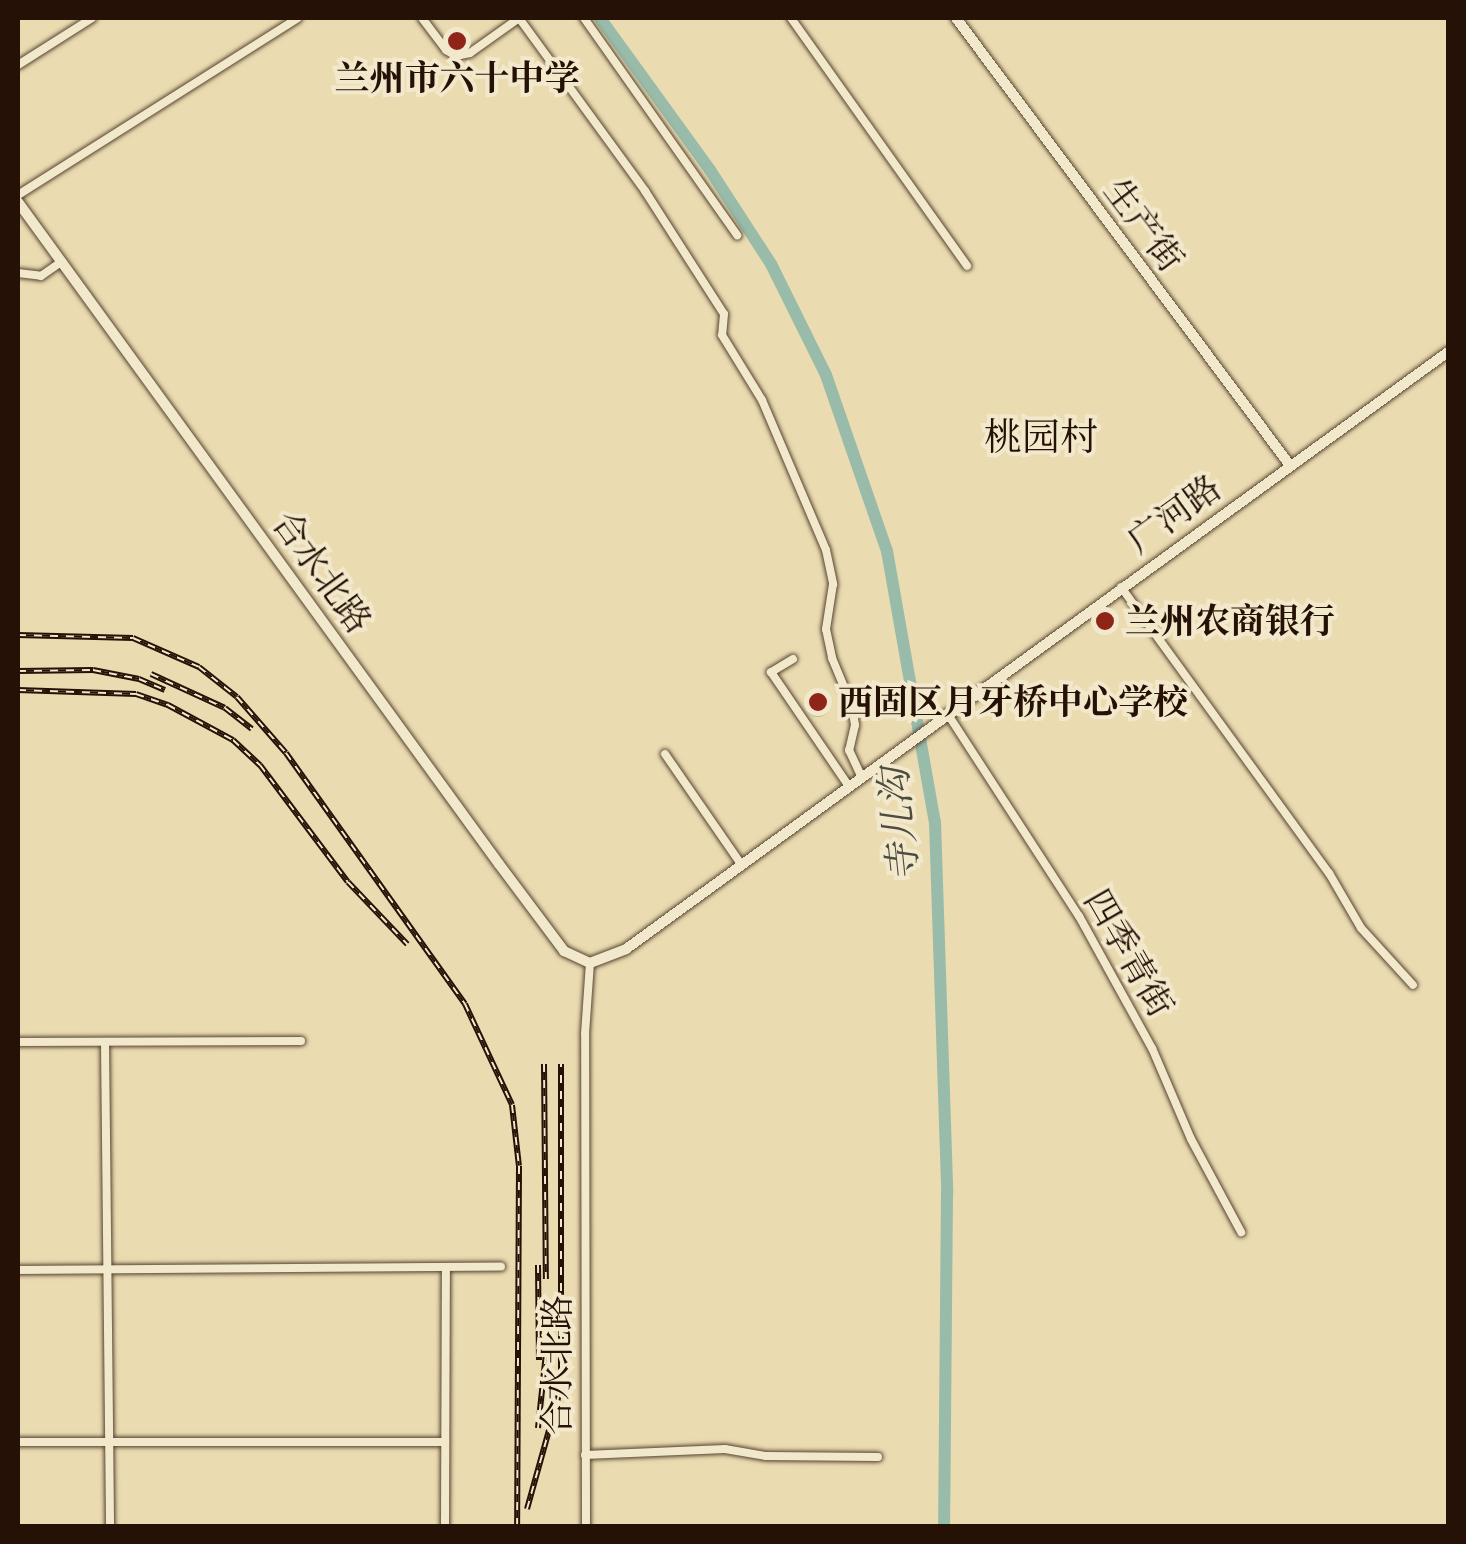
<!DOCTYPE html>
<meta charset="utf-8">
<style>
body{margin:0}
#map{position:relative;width:1466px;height:1544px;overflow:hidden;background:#ebdbb1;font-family:"Libre Caslon Text","Noto Serif SC",serif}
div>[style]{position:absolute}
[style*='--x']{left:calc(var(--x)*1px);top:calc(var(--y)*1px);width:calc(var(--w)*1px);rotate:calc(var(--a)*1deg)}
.green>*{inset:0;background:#b5c18d}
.round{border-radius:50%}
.river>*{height:12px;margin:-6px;padding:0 6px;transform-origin:6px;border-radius:6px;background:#98bbaa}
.roads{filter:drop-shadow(0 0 2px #564430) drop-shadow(0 0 2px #564430)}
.minor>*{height:8px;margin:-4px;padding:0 4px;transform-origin:4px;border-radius:4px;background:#f2e8cc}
.tertiary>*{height:10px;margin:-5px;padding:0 5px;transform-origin:5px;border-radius:5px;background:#f2e8cc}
.rail>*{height:6px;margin-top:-3px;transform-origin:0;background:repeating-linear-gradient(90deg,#f2e8cc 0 8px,#251105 0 16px);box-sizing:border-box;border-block:2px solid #251105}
.dots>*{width:28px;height:28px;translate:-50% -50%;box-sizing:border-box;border:5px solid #f2e8cc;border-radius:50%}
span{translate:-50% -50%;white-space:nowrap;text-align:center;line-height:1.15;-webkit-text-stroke:8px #f2e8cc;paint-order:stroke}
.poi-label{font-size:35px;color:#251105;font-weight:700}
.left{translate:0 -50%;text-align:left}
.street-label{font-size:35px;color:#251105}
.neighbourhood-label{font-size:38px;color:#251105}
.water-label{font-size:38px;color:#4d4c3f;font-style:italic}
.frame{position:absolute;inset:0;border:20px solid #251105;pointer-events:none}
</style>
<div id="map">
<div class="green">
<div class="round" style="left:806px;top:693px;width:24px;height:24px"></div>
</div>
<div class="river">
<div style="--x:600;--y:18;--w:188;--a:54.1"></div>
<div style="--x:710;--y:170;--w:112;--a:57"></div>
<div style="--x:771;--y:264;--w:124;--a:63.6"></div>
<div style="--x:826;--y:375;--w:186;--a:70.9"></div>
<div style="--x:887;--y:551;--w:275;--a:80"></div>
<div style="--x:935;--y:822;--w:371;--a:88.1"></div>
<div style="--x:947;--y:1193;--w:333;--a:90.5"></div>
</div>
<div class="roads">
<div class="minor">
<div style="--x:422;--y:18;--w:40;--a:53"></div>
<div style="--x:446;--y:50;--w:12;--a:31"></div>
<div style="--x:456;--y:56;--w:14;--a:-12"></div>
<div style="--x:470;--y:53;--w:60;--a:-35.5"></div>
<div style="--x:519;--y:18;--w:214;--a:53.9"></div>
<div style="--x:645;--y:191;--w:146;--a:57.3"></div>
<div style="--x:724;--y:314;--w:21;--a:95"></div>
<div style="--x:722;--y:335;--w:76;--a:58.4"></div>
<div style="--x:762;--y:400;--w:163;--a:66.9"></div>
<div style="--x:826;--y:550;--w:35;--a:78"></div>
<div style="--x:833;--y:584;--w:46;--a:98.8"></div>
<div style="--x:826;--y:629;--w:30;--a:78"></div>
<div style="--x:832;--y:658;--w:52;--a:67.4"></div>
<div style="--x:852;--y:706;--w:19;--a:81"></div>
<div style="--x:855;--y:725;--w:26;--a:103"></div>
<div style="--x:849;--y:750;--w:29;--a:65"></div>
<div style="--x:584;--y:18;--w:266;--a:54.8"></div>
<div style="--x:791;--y:18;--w:304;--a:54.6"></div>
<div style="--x:18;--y:65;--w:88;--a:-32.4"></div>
<div style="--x:18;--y:195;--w:331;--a:-32.3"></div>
<div style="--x:18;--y:273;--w:23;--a:7"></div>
<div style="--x:41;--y:276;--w:24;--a:-35"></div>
<div style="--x:1121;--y:587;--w:354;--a:54"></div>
<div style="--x:1329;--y:873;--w:64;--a:59.8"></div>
<div style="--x:1361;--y:928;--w:77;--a:47.6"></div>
<div style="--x:793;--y:659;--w:26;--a:149"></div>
<div style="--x:771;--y:672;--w:137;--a:55.7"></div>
<div style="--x:947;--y:713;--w:242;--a:57"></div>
<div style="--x:1079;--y:916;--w:151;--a:61.1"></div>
<div style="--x:1152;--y:1048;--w:99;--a:66.8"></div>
<div style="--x:1191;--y:1139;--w:106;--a:61.7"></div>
<div style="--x:665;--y:754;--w:134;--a:55.4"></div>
<div style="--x:18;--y:1042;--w:283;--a:-0.2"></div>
<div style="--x:105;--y:1042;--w:484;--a:89.4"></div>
<div style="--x:18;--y:1270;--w:483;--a:-0.4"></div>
<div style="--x:18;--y:1442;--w:427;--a:0"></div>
<div style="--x:585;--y:1455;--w:140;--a:-2.5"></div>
<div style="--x:725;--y:1449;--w:42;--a:9.7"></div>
<div style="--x:766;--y:1456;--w:112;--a:0.5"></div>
<div style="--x:445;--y:1526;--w:258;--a:-89.8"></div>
<div style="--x:586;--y:1526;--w:492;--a:-90.1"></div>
<div style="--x:585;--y:1034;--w:71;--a:-86"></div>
</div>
<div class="tertiary">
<div style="--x:956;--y:18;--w:557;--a:53.25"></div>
<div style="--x:18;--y:202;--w:818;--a:54"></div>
<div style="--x:499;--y:864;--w:109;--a:53.2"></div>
<div style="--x:564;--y:951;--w:29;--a:25"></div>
<div style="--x:590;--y:963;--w:39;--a:-21"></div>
<div style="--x:626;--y:949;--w:1016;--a:-35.99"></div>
</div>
</div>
<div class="rail">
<div style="--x:18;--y:635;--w:115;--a:1.5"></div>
<div style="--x:133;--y:638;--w:72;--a:23.7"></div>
<div style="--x:199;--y:667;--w:48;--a:38.3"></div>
<div style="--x:237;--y:697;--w:74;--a:48.8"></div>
<div style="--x:286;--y:753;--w:308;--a:54.5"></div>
<div style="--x:465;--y:1004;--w:111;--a:65"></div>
<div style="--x:512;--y:1105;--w:61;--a:83.5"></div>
<div style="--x:519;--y:1166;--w:360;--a:90.3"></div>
<div style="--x:18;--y:671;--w:75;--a:-0.8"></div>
<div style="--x:93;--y:670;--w:47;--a:11.1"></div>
<div style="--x:139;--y:679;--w:28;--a:23"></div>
<div style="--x:151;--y:674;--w:81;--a:24.7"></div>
<div style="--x:225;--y:708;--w:34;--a:38"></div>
<div style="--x:18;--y:690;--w:118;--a:1.9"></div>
<div style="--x:136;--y:694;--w:34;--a:19"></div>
<div style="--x:168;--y:705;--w:74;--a:28.3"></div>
<div style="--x:233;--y:740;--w:37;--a:43"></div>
<div style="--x:260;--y:765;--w:146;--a:53.1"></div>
<div style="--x:348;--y:882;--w:86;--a:46.4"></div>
<div style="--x:544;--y:1064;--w:215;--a:89.5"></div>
<div style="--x:538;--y:1265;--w:95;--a:89.4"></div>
<div style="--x:538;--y:1428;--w:84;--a:-83.9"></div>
<div style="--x:527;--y:1509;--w:127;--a:-74.4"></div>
<div style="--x:561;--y:1387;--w:323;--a:-90"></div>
</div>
<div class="dots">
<div style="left:457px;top:41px;background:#8f2418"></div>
<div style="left:1105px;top:621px;background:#8f2418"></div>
<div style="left:818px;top:702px;background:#8f2418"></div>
</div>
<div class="poi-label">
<span style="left:457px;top:78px">兰州市六十中学</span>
<span class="left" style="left:1125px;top:621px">兰州农商银行</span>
<span class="left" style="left:838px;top:702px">西固区月牙桥中心学校</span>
</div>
<div class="street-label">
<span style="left:1144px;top:225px;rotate:53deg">生产街</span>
<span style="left:1174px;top:514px;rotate:-36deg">广河路</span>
<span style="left:322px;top:572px;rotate:54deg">合水北路</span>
<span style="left:1129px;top:953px;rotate:60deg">四季青街</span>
<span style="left:557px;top:1365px;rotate:-90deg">合水北路</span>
</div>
<div class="neighbourhood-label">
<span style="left:1041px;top:437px">桃园村</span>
</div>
<div class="water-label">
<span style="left:899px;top:825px;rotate:-96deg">寺儿沟</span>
</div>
<div class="frame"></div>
</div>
